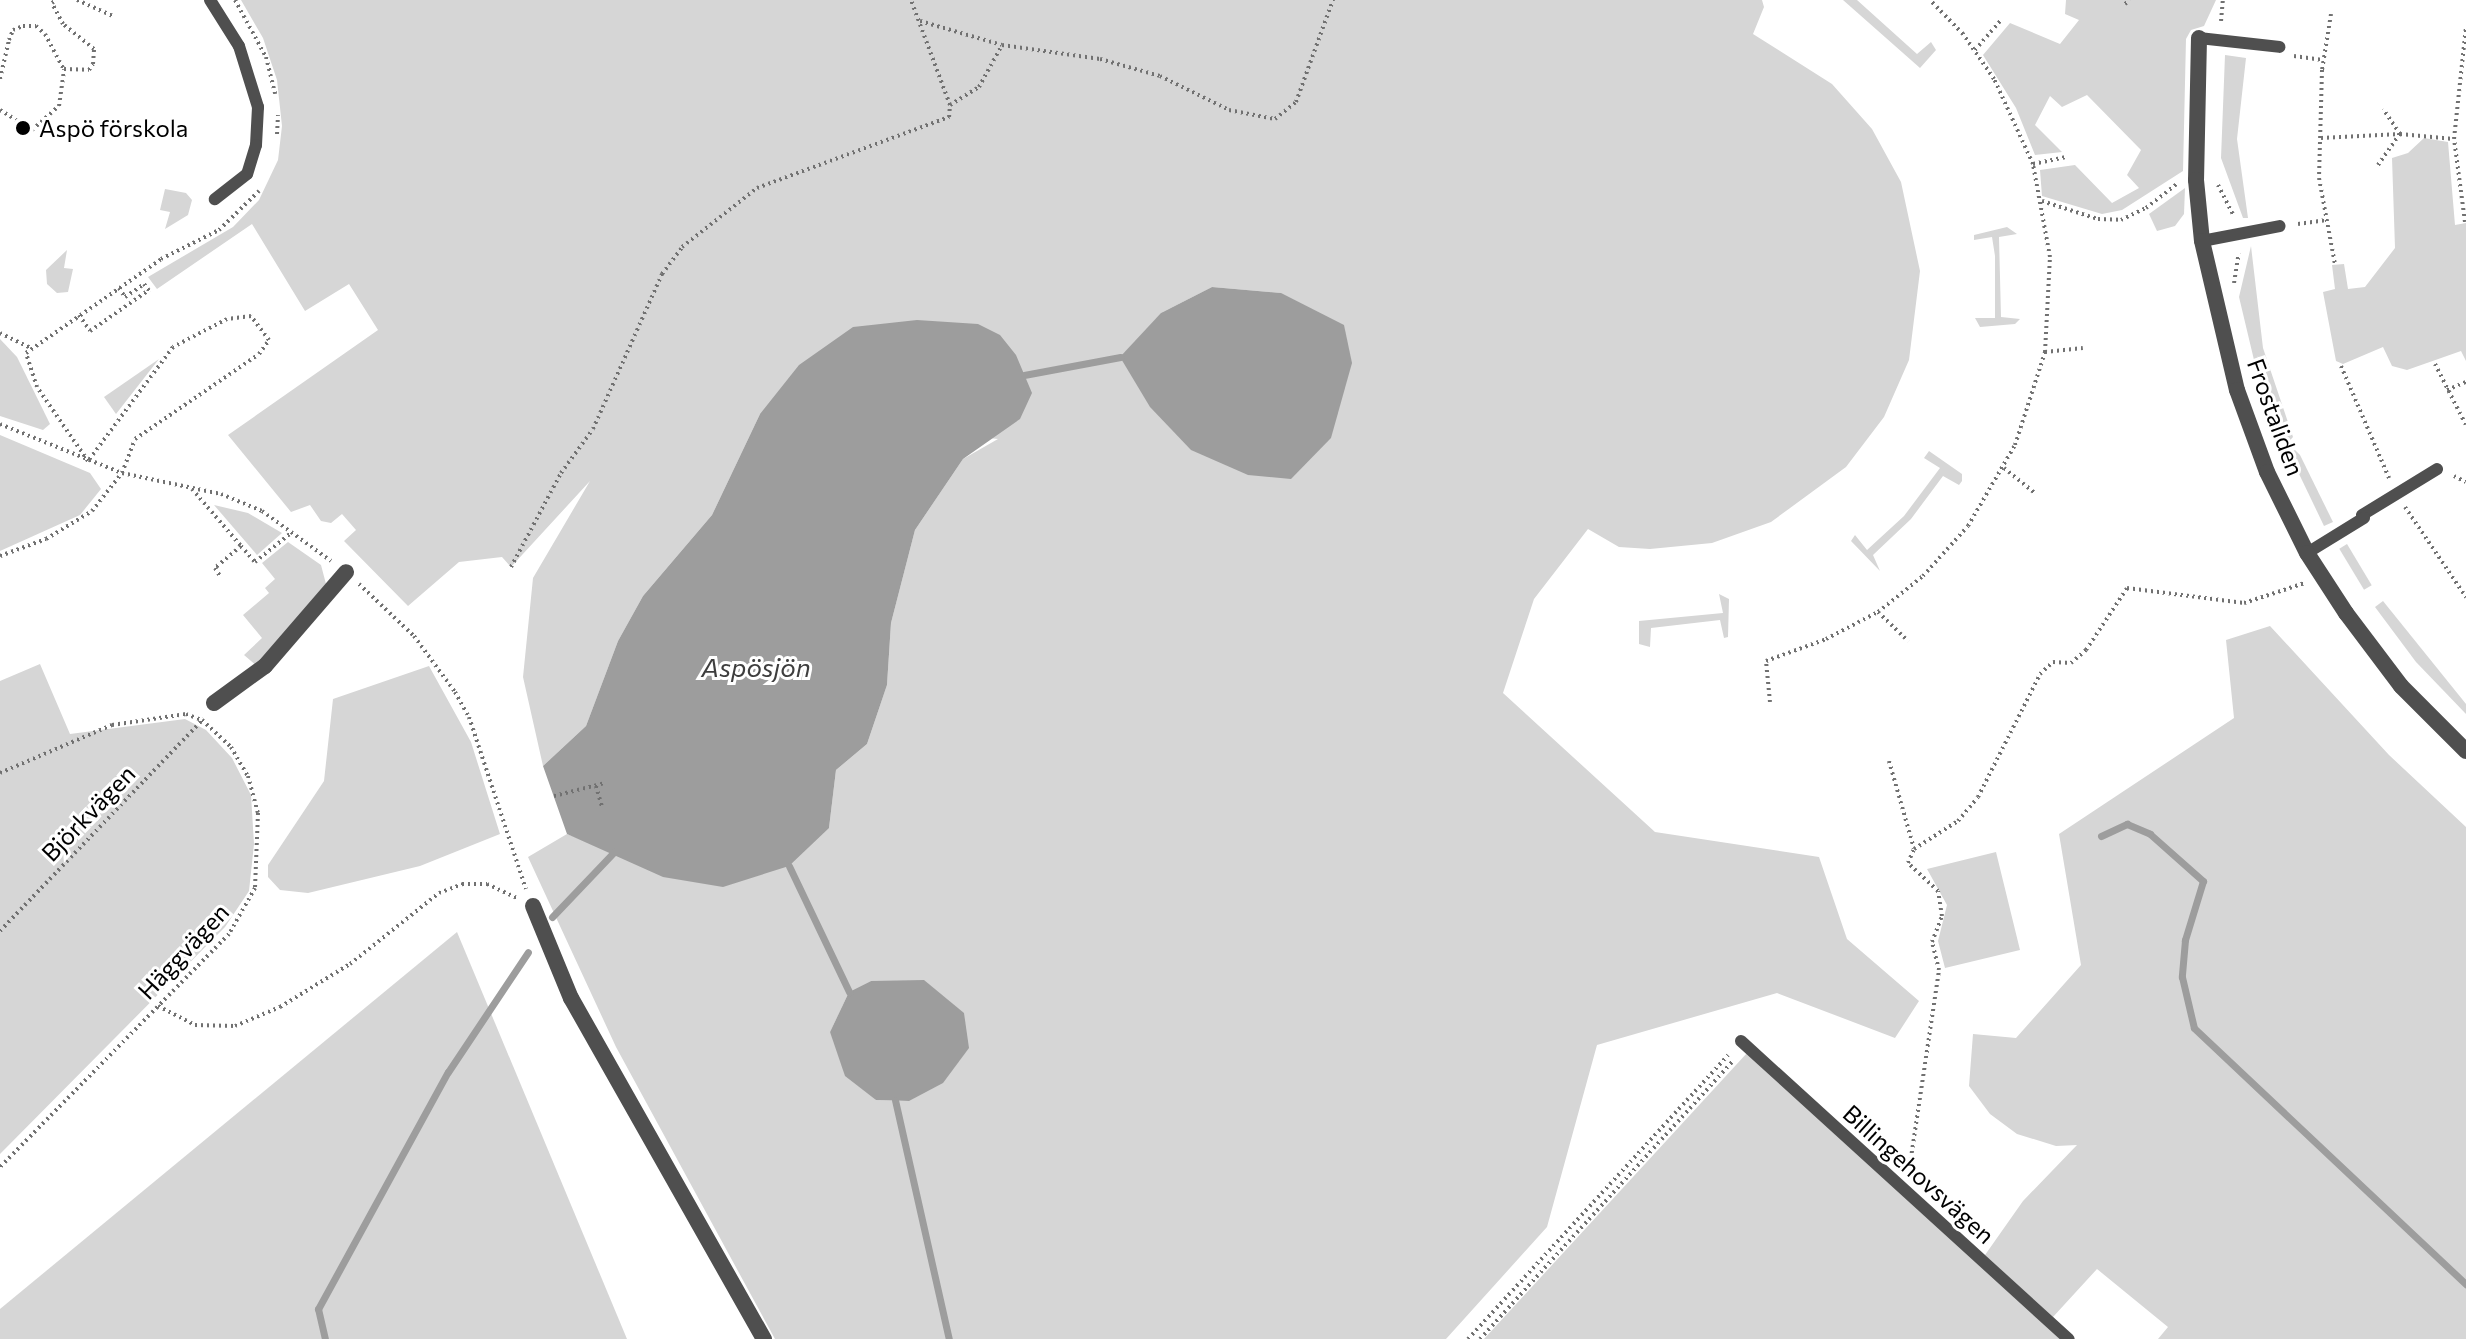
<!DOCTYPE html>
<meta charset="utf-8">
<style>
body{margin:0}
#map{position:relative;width:2466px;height:1339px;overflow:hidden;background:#fff;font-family:Commissioner,sans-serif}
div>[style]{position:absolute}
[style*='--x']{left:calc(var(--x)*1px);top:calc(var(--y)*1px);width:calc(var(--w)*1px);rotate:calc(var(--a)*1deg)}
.green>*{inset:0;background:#d6d6d6;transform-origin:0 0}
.water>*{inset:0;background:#9d9d9d}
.stream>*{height:7px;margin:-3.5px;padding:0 3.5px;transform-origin:3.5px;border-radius:3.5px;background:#9d9d9d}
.path>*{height:4px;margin-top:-2px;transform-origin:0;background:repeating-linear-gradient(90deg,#717171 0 2px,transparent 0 6px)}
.service>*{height:12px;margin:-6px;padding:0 6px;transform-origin:6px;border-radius:6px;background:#4f4f4f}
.minor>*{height:16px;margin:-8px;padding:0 8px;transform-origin:8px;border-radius:8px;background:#4f4f4f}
.dots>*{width:22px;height:22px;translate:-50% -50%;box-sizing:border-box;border:4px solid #fff;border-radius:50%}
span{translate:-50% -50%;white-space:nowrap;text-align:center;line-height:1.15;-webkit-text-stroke:6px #fff;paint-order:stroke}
.poi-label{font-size:24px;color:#000}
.left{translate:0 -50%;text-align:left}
.street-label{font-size:24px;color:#000}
.water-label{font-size:26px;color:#3e3e3e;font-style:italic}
</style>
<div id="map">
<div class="green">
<div style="clip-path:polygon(evenodd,241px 0,1762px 0,1764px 7px,1753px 34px,1832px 84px,1872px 129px,1901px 182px,1920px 271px,1909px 360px,1884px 417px,1846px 467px,1771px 522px,1712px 543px,1650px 549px,1619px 547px,1588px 529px,1534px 599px,1503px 693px,1655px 832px,1819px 857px,1847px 939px,1919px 1001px,1895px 1038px,1777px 993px,1597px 1045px,1547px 1227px,1446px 1339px,775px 1339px,616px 1047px,528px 857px,567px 834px,614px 852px,829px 828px,836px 770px,867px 744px,887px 685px,891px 623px,915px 530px,963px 459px,998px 439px,760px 414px,712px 515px,643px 596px,618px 641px,586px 726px,543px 766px,523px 677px,533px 578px,590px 481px,511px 567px,502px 557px,459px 562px,408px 606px,344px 541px,356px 530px,342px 514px,331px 523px,321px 521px,310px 505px,291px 512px,228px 435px,378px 330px,349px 284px,305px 311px,252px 224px,157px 289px,148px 277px,233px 227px,259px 200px,278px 160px,282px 126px,277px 80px,263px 38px,241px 0,1212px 287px,1281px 293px,1161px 313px,1212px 287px,241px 0,871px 981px,909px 1101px,876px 1100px,830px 1032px,849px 992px,871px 981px)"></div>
<div style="clip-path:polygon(1843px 0,1857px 0,1917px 54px,1931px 42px,1936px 50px,1920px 68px)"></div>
<div style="clip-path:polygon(2066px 0,2216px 0,2204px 26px,2191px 30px,2186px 39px,2183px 171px,2122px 210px,2102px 214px,2042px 196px,2040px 170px,2075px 165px,2112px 203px,2139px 188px,2127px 175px,2141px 150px,2087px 95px,2062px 107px,2050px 96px,2035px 125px,2062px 152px,2035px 155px,2016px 108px,1983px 55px,2010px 23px,2060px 44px,2079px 20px,2065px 14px)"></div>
<div style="clip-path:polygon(2225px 55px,2246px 58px,2237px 139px,2248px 218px,2243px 218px,2221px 158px)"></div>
<div style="clip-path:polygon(2424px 138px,2448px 142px,2455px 225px,2466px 223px,2466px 361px,2461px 351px,2407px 370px,2392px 366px,2383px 347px,2343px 364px,2336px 361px,2323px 292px,2335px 289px,2332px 265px,2344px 264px,2348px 289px,2365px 287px,2395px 248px,2392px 158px,2408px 153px)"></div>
<div style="clip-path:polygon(2185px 188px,2184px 214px,2175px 226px,2157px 231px,2149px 214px)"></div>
<div style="clip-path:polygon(165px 189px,186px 193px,192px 200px,188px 215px,165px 229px,170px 212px,160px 210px)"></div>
<div style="clip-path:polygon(2007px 227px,2017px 234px,1999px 237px,2001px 317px,2020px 319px,2015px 324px,1980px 327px,1975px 318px,1995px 318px,1995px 256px,1992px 237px,1974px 240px,1974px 235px)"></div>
<div style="clip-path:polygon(2251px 246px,2263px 348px,2293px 437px,2286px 445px,2254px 360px,2239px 297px)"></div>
<div style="clip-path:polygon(67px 250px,64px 268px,73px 269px,68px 292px,57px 293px,47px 284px,46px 270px)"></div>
<div style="clip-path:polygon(0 339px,17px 357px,50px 424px,43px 430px,0 416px)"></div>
<div style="clip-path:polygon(159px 359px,116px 414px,104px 397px)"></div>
<div style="clip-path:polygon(0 435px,90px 473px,101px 489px,80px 515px,0 551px)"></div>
<div style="clip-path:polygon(2295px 450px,2300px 455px,2333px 522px,2324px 526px,2289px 453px)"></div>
<div style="clip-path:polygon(1929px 451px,1962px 474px,1962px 481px,1959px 485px,1943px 476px,1911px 519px,1873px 555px,1880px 571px,1851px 541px,1855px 535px,1867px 550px,1904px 516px,1940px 468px,1924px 458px)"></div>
<div style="clip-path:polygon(214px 505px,248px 513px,282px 533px,257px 555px)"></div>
<div style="clip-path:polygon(288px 542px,321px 565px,326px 584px,257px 666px,244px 655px,262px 638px,243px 615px,269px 593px,265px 588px,275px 579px,262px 563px)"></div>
<div style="left:2347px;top:544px;width:48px;height:9px;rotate:59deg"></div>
<div style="clip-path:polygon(1719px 594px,1729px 599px,1728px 637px,1724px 638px,1720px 620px,1651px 628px,1650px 647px,1639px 644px,1639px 621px,1723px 613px)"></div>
<div style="clip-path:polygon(2383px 601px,2466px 704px,2466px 714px,2416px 662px,2375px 607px)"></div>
<div style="clip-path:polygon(2270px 626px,2389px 755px,2466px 827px,2466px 1339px,2158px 1339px,2168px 1327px,2097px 1269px,2053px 1317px,1985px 1255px,2023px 1201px,2077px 1145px,2056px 1146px,2017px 1134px,1990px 1114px,1969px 1086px,1973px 1034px,2016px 1038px,2081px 965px,2059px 834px,2234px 718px,2226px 640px)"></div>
<div style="clip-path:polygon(40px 664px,70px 734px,185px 719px,206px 730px,232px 758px,251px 795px,254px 844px,249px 891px,225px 927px,0 1154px,0 681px)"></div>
<div style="clip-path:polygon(429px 666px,471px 742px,500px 834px,420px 866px,308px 893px,280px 890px,268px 877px,268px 865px,324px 781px,333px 699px)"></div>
<div style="clip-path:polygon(1996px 852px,2020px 950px,1945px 968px,1938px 941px,1947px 905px,1927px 869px)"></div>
<div style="clip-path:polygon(457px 932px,627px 1339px,0 1339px,0 1309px)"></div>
<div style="clip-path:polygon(1747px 1053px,2062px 1339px,1484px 1339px)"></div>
</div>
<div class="water">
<div style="clip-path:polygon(1212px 287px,1281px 293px,1344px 325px,1352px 363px,1331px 438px,1291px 479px,1248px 475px,1191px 450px,1150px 407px,1120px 357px,1161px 313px)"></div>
<div style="clip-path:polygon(917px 320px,978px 324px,1000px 335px,1016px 355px,1032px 393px,1020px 419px,963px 459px,915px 530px,891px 623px,887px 685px,867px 744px,836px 770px,829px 828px,789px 866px,723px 887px,663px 877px,567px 834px,543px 766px,586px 726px,618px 641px,643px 596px,712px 515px,760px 414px,799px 365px,853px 327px)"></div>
<div style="clip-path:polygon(924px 980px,964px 1013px,969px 1048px,943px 1083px,909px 1101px,876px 1100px,845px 1076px,830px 1032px,849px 992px,871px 981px)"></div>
</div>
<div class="stream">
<div style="--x:1024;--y:375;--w:98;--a:-10.6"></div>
<div style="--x:2101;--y:836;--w:29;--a:-25"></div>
<div style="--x:2127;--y:824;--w:25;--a:23"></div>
<div style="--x:2150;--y:834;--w:71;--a:41.6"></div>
<div style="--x:2203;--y:881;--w:62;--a:107"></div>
<div style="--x:2185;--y:940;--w:37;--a:95"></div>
<div style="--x:2182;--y:977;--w:52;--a:76.8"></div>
<div style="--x:2194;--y:1028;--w:374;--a:43.3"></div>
<div style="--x:789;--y:866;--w:140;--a:64.5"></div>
<div style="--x:552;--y:917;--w:90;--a:-46.4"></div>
<div style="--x:895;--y:1100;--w:245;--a:77.3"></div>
<div style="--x:325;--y:1339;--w:31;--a:-103"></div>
<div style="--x:318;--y:1309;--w:270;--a:-61.3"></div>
<div style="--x:448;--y:1072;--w:144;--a:-56.3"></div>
</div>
<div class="path">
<div style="--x:77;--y:0;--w:39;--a:24"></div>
<div style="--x:235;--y:0;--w:65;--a:61.5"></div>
<div style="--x:266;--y:57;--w:38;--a:76"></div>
<div style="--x:2125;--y:4;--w:6;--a:-39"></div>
<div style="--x:2331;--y:14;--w:57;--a:99.1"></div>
<div style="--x:2322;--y:70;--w:108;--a:91.6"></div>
<div style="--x:2319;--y:178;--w:87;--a:79.5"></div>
<div style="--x:920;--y:21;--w:85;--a:16.3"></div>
<div style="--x:1002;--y:45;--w:99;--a:8.1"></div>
<div style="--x:1100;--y:59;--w:62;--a:15.8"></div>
<div style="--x:1160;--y:76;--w:77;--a:26.2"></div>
<div style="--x:1229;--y:110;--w:47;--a:11.1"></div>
<div style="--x:1275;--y:119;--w:27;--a:-39"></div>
<div style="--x:1296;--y:102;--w:109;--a:-70.1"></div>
<div style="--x:2221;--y:21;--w:21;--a:-85"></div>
<div style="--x:1975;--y:50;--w:40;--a:-49"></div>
<div style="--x:2294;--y:56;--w:29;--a:8"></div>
<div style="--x:0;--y:79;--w:40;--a:-77"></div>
<div style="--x:9;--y:40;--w:11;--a:-68"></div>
<div style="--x:13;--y:30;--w:11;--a:-22"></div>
<div style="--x:23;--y:26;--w:13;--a:0"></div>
<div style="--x:36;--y:26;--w:12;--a:42"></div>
<div style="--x:45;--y:34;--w:40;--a:62"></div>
<div style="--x:950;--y:105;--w:34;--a:-32"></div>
<div style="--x:979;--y:87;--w:48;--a:-61.3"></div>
<div style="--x:0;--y:110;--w:38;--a:32"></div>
<div style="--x:32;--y:130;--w:36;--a:-42"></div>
<div style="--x:59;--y:106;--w:37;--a:-82"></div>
<div style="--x:64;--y:69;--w:25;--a:2"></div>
<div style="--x:89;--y:70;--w:7;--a:-56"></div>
<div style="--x:93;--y:64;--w:15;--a:-86"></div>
<div style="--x:94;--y:49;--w:40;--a:-141"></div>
<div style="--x:63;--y:24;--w:24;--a:-118"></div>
<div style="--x:52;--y:3;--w:5;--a:-37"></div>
<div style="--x:277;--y:134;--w:19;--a:-87"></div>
<div style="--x:2321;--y:138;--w:79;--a:-2.9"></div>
<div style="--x:2400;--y:134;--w:54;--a:5.3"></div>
<div style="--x:2033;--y:164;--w:35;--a:-12"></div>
<div style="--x:2378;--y:165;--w:38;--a:-55"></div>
<div style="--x:2400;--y:134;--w:30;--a:-124"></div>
<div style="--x:2218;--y:185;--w:35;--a:63"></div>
<div style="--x:2042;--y:201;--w:59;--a:17.8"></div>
<div style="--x:2098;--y:219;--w:23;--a:2"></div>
<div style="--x:2121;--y:220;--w:28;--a:-26"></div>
<div style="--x:2146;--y:208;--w:41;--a:-38"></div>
<div style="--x:2465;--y:222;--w:84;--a:-97.5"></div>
<div style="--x:2454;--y:139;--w:113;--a:-83.9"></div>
<div style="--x:2298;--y:224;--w:29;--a:-8"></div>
<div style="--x:2234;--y:283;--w:30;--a:-81"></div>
<div style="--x:119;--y:288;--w:11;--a:56"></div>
<div style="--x:125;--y:297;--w:23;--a:-34"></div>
<div style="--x:144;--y:284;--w:11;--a:52"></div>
<div style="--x:79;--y:315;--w:19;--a:55"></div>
<div style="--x:90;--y:331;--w:72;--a:-34.8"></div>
<div style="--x:0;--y:333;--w:34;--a:26"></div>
<div style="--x:2045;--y:352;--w:38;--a:-6"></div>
<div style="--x:2435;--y:364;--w:68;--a:63.1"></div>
<div style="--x:2341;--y:366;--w:122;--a:66.8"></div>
<div style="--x:2447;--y:390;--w:21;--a:-23"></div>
<div style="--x:0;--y:424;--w:131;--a:21.9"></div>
<div style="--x:122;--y:473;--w:101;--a:12"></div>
<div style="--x:221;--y:494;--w:44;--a:22.5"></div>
<div style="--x:262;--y:511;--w:85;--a:35.9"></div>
<div style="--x:2004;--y:468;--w:41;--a:39.1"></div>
<div style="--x:2454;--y:476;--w:13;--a:27"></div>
<div style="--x:192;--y:489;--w:75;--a:49.3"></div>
<div style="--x:241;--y:546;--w:34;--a:140"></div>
<div style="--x:215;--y:568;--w:9;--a:58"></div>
<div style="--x:2405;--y:507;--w:109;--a:55.9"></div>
<div style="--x:241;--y:546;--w:21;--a:49"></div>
<div style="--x:255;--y:562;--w:46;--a:-38.9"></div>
<div style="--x:0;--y:556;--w:49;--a:-20.3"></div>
<div style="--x:46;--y:539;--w:54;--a:-31.3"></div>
<div style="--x:92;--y:511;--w:48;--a:-51.7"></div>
<div style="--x:122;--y:473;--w:36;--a:-69"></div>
<div style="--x:135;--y:439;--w:150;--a:-34.4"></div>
<div style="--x:259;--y:354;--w:17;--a:-54"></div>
<div style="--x:269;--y:340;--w:30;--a:-127"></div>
<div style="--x:251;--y:316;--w:24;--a:173"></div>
<div style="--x:227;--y:319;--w:61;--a:152.6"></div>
<div style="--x:173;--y:347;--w:142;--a:126.7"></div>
<div style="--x:88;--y:461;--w:90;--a:-124.6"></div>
<div style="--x:37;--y:387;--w:36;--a:-108"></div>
<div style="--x:26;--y:353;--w:165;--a:-34.8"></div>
<div style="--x:161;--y:259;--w:65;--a:-26.6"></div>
<div style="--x:219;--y:230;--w:56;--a:-44.3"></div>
<div style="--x:511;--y:567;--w:106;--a:-62"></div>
<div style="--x:561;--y:473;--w:54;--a:-54"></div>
<div style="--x:593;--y:429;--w:170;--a:-66"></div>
<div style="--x:662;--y:274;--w:34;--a:-53"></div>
<div style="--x:682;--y:247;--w:95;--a:-38.2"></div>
<div style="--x:757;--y:188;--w:205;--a:-20.3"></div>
<div style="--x:949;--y:117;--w:12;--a:-85"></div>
<div style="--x:950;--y:105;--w:112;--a:-110.4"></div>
<div style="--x:359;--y:584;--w:76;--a:43.4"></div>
<div style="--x:414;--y:636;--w:69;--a:53.8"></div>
<div style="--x:455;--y:692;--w:29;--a:61"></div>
<div style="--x:469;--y:717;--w:181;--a:71.7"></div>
<div style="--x:1878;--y:612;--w:42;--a:44"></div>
<div style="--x:1770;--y:702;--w:41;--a:-95.6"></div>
<div style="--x:1766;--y:661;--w:64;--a:-20.1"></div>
<div style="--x:1826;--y:639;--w:59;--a:-27.4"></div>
<div style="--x:1878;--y:612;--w:58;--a:-38.7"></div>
<div style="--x:1923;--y:576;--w:67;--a:-48"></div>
<div style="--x:1968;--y:526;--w:94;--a:-59.9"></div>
<div style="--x:2015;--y:445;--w:98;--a:-72.1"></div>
<div style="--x:2045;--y:352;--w:95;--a:-87"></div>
<div style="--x:2050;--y:257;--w:95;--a:-100.4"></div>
<div style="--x:2033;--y:164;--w:94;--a:-114.6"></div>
<div style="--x:1994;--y:79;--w:55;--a:-124.6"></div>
<div style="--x:1963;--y:34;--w:47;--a:-134.1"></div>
<div style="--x:1889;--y:761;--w:91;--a:74.1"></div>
<div style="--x:0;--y:773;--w:122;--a:-23.2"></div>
<div style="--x:112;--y:725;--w:75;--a:-8.5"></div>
<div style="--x:186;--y:714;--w:17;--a:21"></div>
<div style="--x:202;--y:720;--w:40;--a:43"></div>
<div style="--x:231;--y:747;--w:34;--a:60"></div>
<div style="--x:248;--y:776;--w:38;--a:75"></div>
<div style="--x:258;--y:813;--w:75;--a:92.3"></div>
<div style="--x:255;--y:888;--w:53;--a:119.5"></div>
<div style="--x:229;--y:934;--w:327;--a:134.5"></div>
<div style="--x:596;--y:786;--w:22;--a:74"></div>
<div style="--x:554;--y:796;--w:53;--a:-14.3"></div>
<div style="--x:0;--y:931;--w:294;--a:-46.2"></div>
<div style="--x:158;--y:1006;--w:42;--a:27.2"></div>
<div style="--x:195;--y:1025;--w:40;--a:1.4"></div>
<div style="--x:235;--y:1026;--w:49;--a:-22.9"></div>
<div style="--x:280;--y:1007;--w:82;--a:-31.6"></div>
<div style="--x:350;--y:964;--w:114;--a:-38.6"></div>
<div style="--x:439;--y:893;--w:25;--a:-21"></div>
<div style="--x:462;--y:884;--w:25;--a:0"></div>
<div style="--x:487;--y:884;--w:33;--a:25"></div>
<div style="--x:1909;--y:1171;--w:203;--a:-81.5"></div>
<div style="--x:1939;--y:970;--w:29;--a:-104"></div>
<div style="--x:1932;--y:942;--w:28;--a:-69"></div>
<div style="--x:1942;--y:916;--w:25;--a:-99"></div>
<div style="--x:1938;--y:891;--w:41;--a:-137"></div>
<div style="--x:1908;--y:863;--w:15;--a:-67"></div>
<div style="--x:1914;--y:849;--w:52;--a:-32.5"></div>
<div style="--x:1958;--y:821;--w:31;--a:-50"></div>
<div style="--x:1978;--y:797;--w:138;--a:-63.2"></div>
<div style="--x:2040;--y:674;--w:18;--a:-43"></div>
<div style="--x:2053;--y:662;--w:18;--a:3"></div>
<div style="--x:2071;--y:663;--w:20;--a:-41"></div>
<div style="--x:2086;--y:650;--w:74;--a:-56.5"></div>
<div style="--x:2127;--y:588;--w:118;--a:7.3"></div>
<div style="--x:2244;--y:603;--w:64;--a:-18.2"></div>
<div style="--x:1468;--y:1339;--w:385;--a:-47.5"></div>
<div style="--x:1480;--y:1339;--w:377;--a:-47.7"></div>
</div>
<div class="service">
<div style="--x:210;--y:0;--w:54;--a:57.8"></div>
<div style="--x:239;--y:46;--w:64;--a:72.7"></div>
<div style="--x:258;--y:107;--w:38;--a:93"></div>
<div style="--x:256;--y:145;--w:30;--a:107"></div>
<div style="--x:247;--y:174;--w:41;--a:142"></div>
<div style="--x:2199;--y:38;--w:81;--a:6.3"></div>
<div style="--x:2202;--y:241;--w:79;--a:-10.9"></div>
<div style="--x:2362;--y:515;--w:88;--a:-31.5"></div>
<div style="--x:2307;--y:553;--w:67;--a:-31.6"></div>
<div style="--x:1741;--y:1041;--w:443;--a:42.3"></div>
</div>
<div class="minor">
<div style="--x:2199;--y:38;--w:142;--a:91.2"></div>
<div style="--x:2196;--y:180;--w:61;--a:84.4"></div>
<div style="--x:2202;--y:241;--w:153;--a:76.8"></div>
<div style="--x:2237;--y:390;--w:87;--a:69.9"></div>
<div style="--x:2267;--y:472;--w:90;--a:63.7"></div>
<div style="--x:2307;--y:553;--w:72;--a:57"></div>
<div style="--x:2346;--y:613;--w:91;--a:53"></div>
<div style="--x:2401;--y:686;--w:92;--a:45"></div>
<div style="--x:214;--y:703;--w:63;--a:-36"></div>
<div style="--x:265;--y:666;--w:124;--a:-49.2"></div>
<div style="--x:533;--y:906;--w:100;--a:67.6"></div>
<div style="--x:571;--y:998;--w:392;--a:60.5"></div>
</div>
<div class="dots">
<div style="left:23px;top:128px;background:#000"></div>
</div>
<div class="poi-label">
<span class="left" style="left:39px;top:128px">Aspö förskola</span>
</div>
<div class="street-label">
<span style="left:2276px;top:417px;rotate:70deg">Frostaliden</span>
<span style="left:88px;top:813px;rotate:-46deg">Björkvägen</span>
<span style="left:183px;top:951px;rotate:-47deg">Häggvägen</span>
<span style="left:1919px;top:1174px;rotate:42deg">Billingehovsvägen</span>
</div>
<div class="water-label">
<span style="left:756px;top:667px">Aspösjön</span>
</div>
</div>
